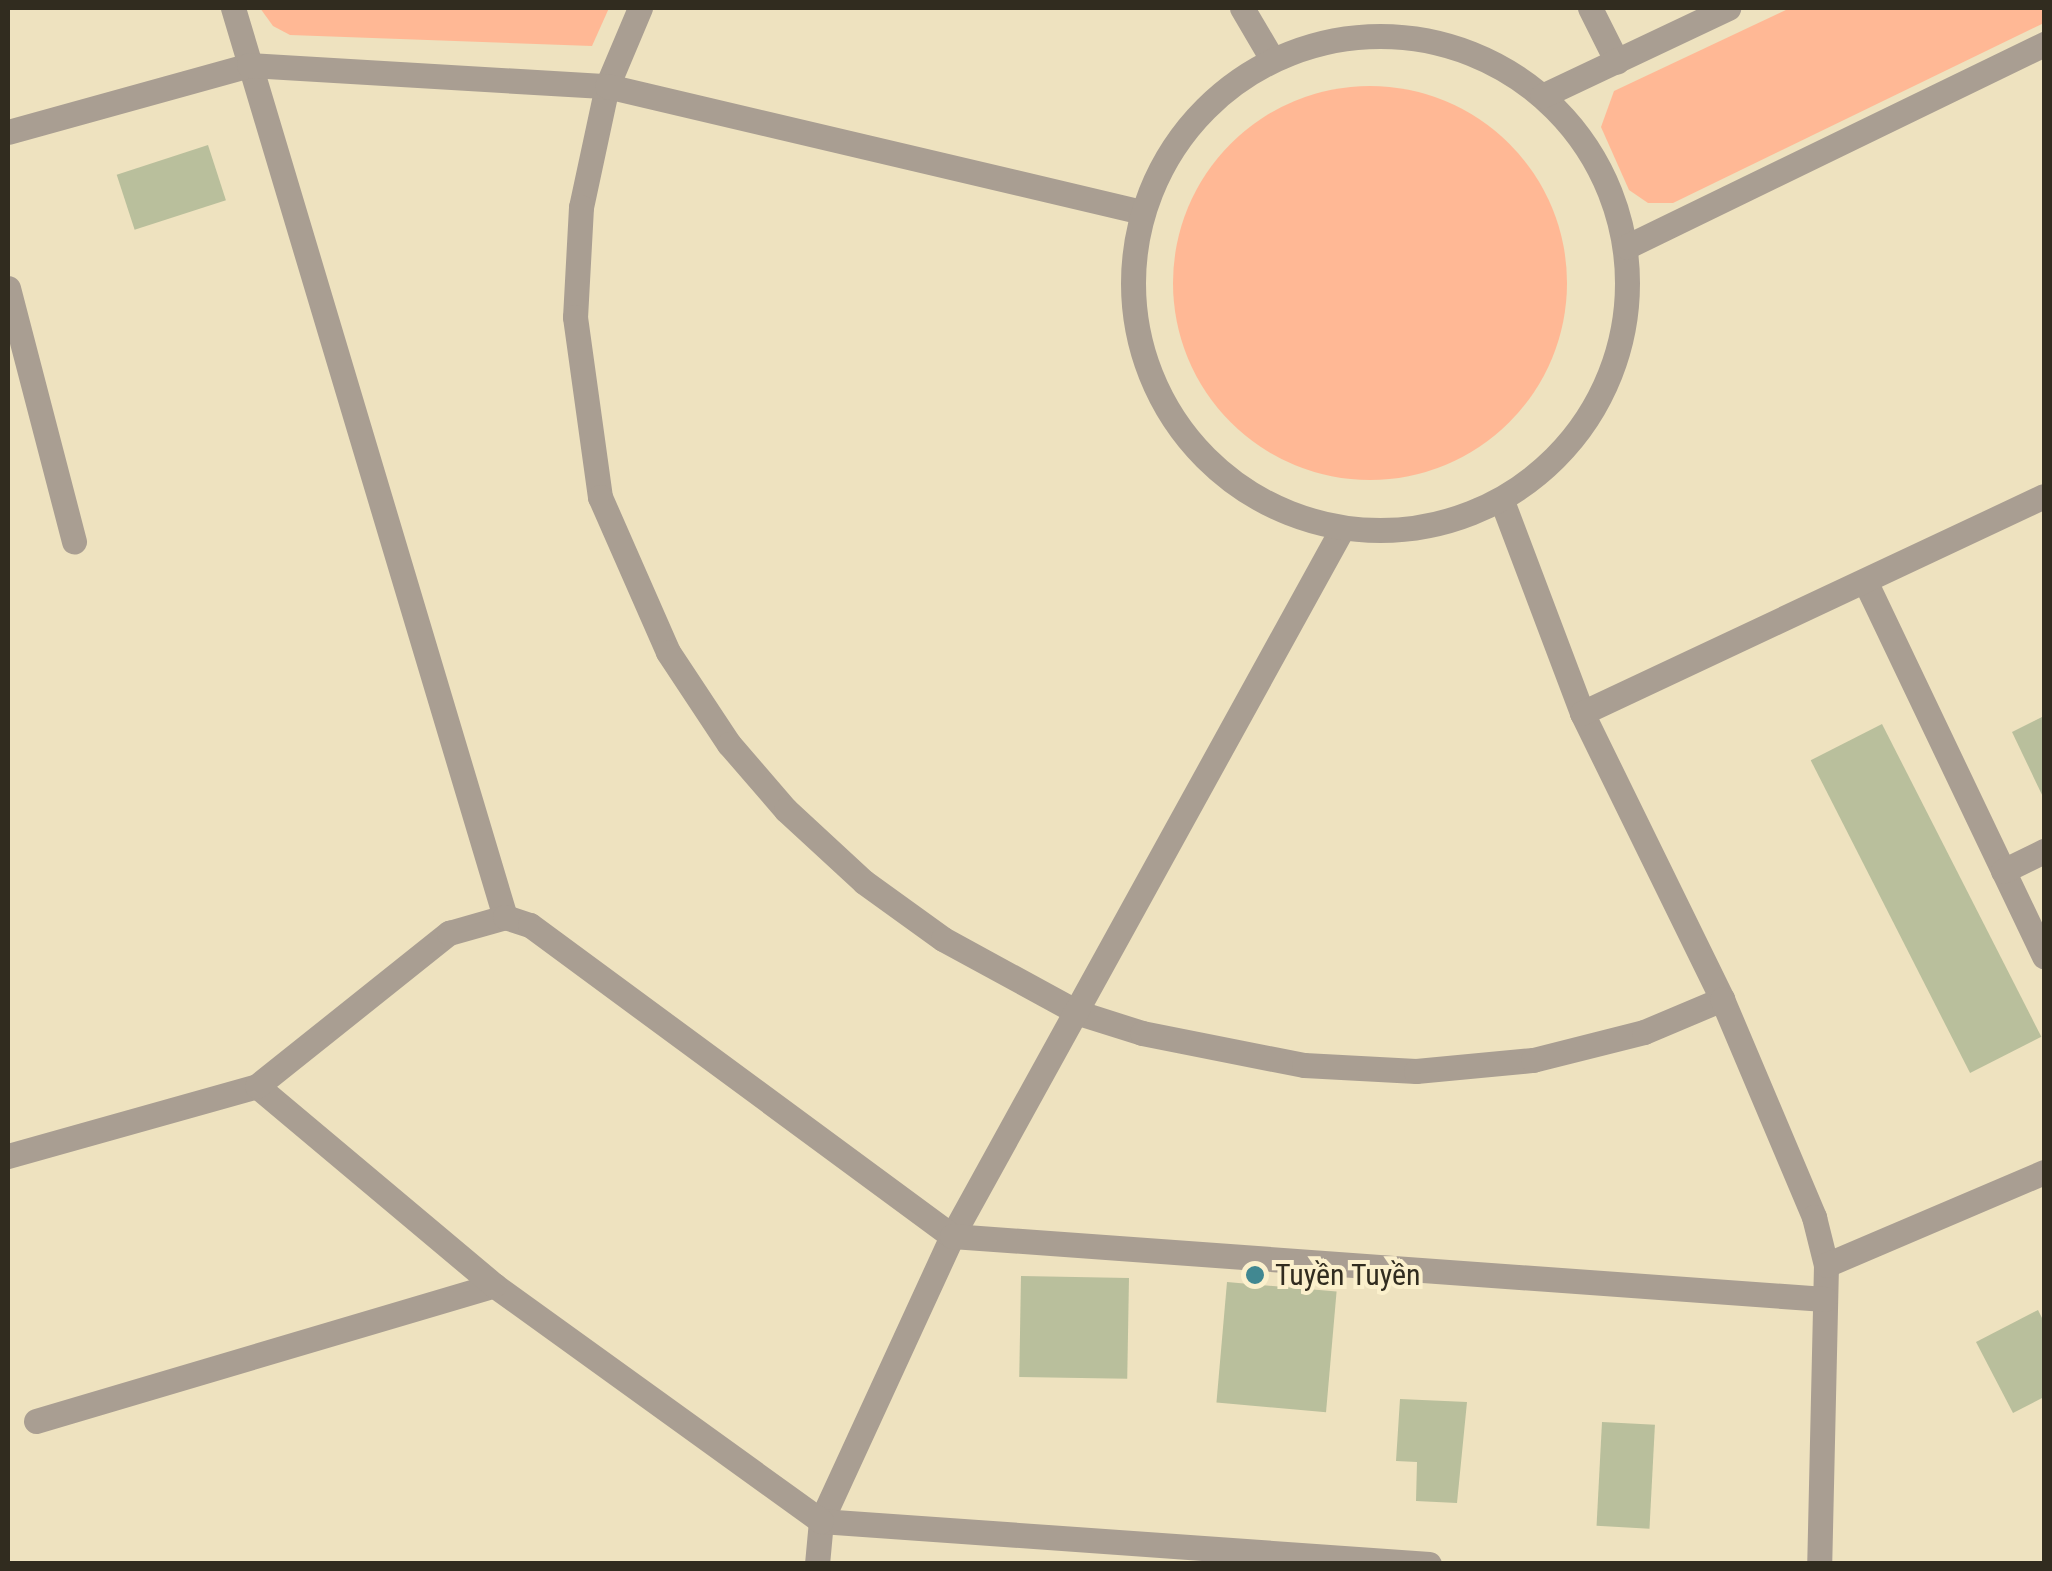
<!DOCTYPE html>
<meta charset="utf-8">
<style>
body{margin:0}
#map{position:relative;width:2052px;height:1571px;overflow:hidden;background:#eee2bf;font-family:"Roboto Condensed",sans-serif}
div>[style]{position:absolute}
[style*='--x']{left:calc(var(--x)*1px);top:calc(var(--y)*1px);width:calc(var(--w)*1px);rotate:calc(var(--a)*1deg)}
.green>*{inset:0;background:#ffb895}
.round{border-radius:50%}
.building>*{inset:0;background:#b9bf9c;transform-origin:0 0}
.minor>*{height:25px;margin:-12.5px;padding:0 12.5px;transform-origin:12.5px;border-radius:12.5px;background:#a99e92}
.tertiary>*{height:25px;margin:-12.5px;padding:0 12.5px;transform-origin:12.5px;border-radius:12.5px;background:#a99e92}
.tertiary>.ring{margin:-12.5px;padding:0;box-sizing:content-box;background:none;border:25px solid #a99e92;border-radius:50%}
.dots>*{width:28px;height:28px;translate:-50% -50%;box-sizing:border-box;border:5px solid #fbf0cc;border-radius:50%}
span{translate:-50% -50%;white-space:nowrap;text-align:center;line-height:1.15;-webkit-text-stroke:8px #fbf0cc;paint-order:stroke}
.poi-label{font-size:30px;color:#312c1f}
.left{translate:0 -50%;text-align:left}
.frame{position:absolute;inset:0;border:10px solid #312c1f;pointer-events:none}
</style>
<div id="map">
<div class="green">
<div style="clip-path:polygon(260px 8px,609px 8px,592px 46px,290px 35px,273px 26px)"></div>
<div style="clip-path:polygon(1790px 8px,2044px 8px,2044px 23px,1673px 203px,1648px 203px,1629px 190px,1601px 127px,1614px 91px)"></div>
<div class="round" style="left:1173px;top:86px;width:394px;height:394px"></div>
</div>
<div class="building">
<div style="left:208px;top:145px;width:58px;height:96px;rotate:72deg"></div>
<div style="clip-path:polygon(2044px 716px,2044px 799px,2012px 732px)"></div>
<div style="left:1882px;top:724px;width:351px;height:80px;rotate:63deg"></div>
<div style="left:1021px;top:1276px;width:108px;height:101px;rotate:1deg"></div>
<div style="left:1227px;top:1282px;width:110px;height:121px;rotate:5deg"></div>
<div style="clip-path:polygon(2038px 1310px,2044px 1322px,2044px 1397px,2013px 1413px,1976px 1342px)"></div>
<div style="clip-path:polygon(1400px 1399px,1467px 1402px,1457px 1503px,1416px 1501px,1417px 1462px,1396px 1461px)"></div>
<div style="left:1602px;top:1422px;width:53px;height:104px;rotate:3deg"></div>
</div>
<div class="minor">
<div style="--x:233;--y:8;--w:949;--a:73.34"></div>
<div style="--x:640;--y:8;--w:85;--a:112.9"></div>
<div style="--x:607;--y:86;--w:124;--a:102.1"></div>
<div style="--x:581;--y:207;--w:110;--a:93.1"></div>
<div style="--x:575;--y:317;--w:182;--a:82.1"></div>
<div style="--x:600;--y:497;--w:169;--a:66.3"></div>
<div style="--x:668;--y:652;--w:110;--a:56.5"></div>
<div style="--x:729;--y:744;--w:87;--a:49.2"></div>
<div style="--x:786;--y:810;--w:106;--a:42.7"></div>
<div style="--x:864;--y:882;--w:97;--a:35.8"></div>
<div style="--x:943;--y:939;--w:155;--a:28.6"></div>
<div style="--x:1079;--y:1013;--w:66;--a:17.6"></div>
<div style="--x:1142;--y:1033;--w:165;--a:11.2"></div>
<div style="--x:1304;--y:1065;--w:112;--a:3.1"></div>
<div style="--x:1416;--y:1071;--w:118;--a:-5.4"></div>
<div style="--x:1533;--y:1060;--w:114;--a:-14.2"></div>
<div style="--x:1644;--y:1032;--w:85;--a:-22.9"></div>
<div style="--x:1242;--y:8;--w:59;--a:59.5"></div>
<div style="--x:1590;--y:8;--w:60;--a:63.4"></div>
<div style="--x:8;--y:132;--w:250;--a:-15.5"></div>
<div style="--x:249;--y:65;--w:359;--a:3.4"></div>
<div style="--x:607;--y:86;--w:550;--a:13.25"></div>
<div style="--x:8;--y:288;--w:262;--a:75.4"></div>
<div style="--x:1502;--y:501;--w:227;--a:69.3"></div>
<div style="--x:1582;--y:713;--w:318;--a:63.9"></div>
<div style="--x:1722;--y:999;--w:237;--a:67.1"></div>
<div style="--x:1814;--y:1217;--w:49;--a:76"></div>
<div style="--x:1826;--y:1265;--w:299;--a:91.3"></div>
<div style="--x:1865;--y:581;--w:416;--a:64.5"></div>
<div style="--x:1582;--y:713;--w:510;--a:-25.16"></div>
<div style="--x:2003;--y:871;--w:46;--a:-26"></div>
<div style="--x:8;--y:1156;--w:259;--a:-15.7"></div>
<div style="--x:1826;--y:1265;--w:237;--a:-23.1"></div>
<div style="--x:36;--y:1421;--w:478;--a:-16.5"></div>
<div style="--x:817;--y:1564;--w:43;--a:-84.7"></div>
<div style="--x:821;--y:1521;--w:314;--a:-65.3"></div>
<div style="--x:952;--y:1236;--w:807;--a:-61.12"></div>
<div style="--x:1429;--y:1564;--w:610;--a:-175.95"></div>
<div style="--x:821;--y:1521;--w:403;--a:-144.2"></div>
<div style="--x:494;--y:1285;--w:309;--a:-140"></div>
<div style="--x:257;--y:1086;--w:246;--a:-38.6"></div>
<div style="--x:449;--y:933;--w:58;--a:-15.9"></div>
<div style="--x:505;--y:917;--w:26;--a:18"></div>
<div style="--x:530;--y:925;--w:524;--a:36.39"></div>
<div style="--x:952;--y:1236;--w:875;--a:4.13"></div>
</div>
<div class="tertiary">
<div class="ring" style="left:1133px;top:36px;width:469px;height:469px"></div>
<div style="--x:1542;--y:96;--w:206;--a:-25.3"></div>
<div style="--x:1626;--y:247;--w:465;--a:-25.9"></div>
</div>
<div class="dots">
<div style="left:1255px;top:1275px;background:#418891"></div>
</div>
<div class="poi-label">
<span class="left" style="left:1275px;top:1275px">Tuyền Tuyền</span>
</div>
<div class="frame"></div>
</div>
